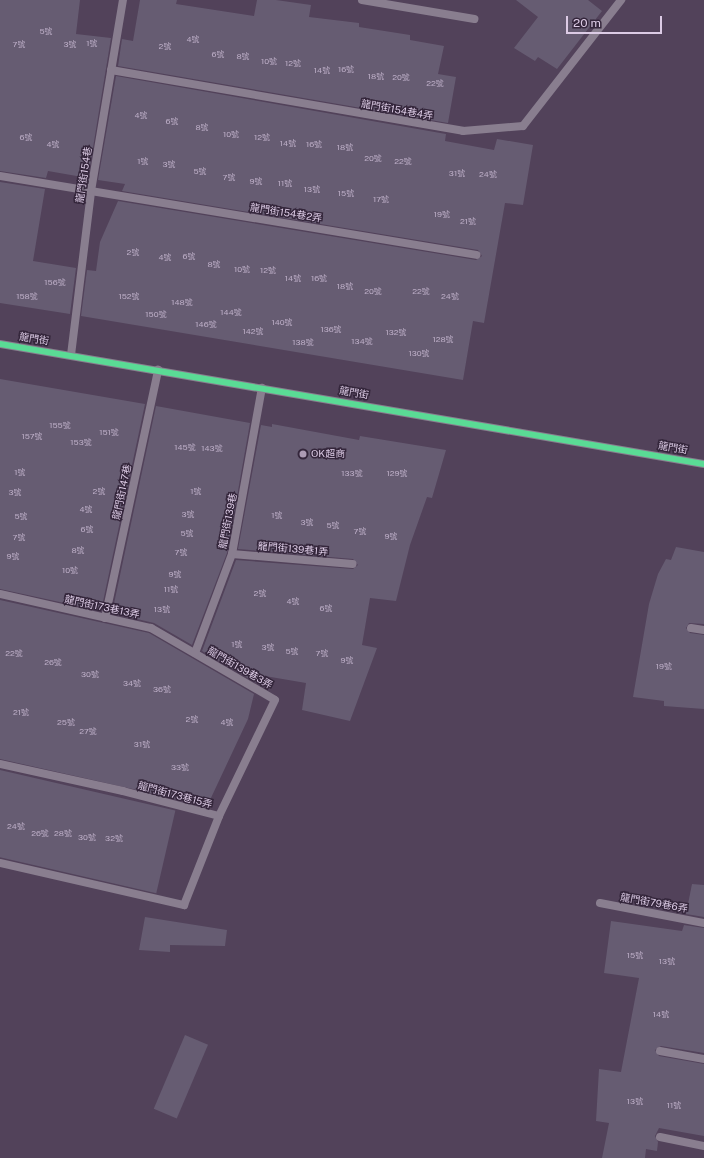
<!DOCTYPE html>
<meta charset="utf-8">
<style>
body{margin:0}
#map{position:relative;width:704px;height:1158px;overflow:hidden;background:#52425a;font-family:"Public Sans","Noto Sans TC",sans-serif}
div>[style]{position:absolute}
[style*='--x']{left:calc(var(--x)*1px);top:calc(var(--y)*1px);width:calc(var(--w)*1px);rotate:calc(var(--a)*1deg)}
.building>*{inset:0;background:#665c72;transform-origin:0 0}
.lane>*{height:8px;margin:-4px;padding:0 4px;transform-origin:4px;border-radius:4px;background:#897e8f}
.street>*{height:8px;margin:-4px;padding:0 4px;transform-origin:4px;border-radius:4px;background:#897e8f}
.cycleway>*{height:6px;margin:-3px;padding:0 3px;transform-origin:3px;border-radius:3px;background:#5adb95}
.dots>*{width:11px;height:11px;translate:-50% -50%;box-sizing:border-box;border:2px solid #34263b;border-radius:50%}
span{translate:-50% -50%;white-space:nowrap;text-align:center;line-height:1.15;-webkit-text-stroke:3px #34263b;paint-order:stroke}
.number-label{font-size:8px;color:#beafc8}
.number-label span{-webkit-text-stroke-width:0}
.street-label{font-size:10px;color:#dccbe5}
.poi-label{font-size:10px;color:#dccbe5}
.left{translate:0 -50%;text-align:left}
.scale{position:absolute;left:566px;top:16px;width:96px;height:18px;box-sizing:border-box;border:2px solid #dccbe5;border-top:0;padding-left:5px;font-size:12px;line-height:14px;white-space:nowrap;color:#dccbe5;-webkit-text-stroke:3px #34263b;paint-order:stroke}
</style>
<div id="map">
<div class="building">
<div style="clip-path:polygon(0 0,80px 0,76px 34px,111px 38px,88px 178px,48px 171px,46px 178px,0 171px)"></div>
<div style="clip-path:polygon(140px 0,177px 0,176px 4px,254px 16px,257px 0,276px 0,311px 5px,309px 17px,359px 23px,359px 27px,410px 35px,410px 40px,444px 46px,438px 74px,456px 77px,448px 123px,118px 66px,122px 39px,133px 41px)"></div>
<div style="clip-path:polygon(516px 0,588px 0,602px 11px,557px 69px,538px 57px,535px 61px,514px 48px,538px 17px)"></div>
<div style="clip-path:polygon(116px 76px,446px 134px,445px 141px,494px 150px,497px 139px,533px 145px,523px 205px,505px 203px,484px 323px,473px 321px,463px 380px,81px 316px,87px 270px,96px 271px,100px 242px,118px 201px,476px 260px,482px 256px,478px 250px,122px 191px,125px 184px,98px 180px)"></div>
<div style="clip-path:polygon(0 182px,45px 189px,33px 261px,76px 268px,70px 314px,0 303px)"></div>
<div style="clip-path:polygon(0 379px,145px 404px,101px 611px,0 589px)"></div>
<div style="clip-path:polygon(156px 406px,250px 423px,227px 553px,192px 645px,154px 623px,112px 613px)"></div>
<div style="clip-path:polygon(272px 424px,359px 440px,360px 436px,446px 450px,432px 498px,427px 497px,410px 545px,396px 601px,370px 598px,362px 645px,377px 648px,350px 721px,302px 710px,306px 683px,259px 675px,257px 683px,202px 651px,236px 560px,353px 569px,358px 565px,353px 559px,238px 549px,261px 425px,272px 427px)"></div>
<div style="clip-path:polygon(676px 547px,704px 552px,704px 624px,689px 623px,686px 628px,690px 633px,704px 635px,704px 709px,664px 706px,664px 701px,633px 697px,649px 604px,658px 574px,666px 559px,671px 560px)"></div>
<div style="clip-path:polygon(0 600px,149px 633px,254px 694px,248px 719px,210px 800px,178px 794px,177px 799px,0 759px)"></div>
<div style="left:0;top:770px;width:180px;height:85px;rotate:13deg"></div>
<div style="clip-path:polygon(692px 884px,704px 885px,704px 917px,686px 914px)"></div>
<div style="clip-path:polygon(145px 917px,227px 930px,225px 946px,170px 945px,170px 952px,139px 950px)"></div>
<div style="clip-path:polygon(611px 921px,682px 931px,684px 925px,704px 928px,704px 1053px,661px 1046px,655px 1050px,659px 1056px,704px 1064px,704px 1136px,659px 1128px,655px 1136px,658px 1142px,657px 1151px,646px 1149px,645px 1158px,602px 1158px,609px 1123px,596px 1121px,599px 1069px,621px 1072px,639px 978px,604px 973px)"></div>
<div style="left:185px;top:1035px;width:25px;height:80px;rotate:23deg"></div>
</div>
<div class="lane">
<div style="--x:362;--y:0;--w:114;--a:9.6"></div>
<div style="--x:111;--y:70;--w:357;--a:9.8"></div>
<div style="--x:463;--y:131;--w:60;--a:-4.8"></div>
<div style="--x:523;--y:126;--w:160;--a:-52.1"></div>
<div style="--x:0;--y:176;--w:483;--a:9.4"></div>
<div style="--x:71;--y:355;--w:165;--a:-83"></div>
<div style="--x:91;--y:191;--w:194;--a:-80.5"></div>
<div style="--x:232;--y:554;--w:121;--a:4.7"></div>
<div style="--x:0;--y:594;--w:155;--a:12.7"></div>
<div style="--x:151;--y:628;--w:143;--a:30.1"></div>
<div style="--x:275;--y:700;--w:129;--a:115.8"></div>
<div style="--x:219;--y:816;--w:99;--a:-165.4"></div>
<div style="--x:123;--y:791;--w:126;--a:-167.6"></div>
<div style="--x:105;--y:618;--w:254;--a:-77.9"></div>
<div style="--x:691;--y:628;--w:13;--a:9"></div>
<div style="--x:195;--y:653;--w:106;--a:-69.5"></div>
<div style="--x:232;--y:554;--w:169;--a:-79.8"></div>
<div style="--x:0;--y:863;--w:189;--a:12.9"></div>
<div style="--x:184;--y:905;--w:96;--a:-68.5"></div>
<div style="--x:600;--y:903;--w:106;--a:10.9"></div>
<div style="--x:660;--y:1051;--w:45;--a:10.3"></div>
<div style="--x:660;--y:1137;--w:45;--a:11.6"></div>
</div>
<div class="street">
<div style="--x:0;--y:344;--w:714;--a:9.67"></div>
</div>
<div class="cycleway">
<div style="--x:0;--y:344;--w:714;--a:9.67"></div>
</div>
<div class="dots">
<div style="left:303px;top:454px;background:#ac9bb4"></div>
</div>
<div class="number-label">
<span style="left:46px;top:32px">5號</span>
<span style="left:193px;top:40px">4號</span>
<span style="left:92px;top:44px">1號</span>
<span style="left:19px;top:45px">7號</span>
<span style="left:70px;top:45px">3號</span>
<span style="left:165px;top:47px">2號</span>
<span style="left:218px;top:55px">6號</span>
<span style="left:243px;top:57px">8號</span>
<span style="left:269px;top:62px">10號</span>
<span style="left:293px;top:64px">12號</span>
<span style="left:346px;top:70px">16號</span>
<span style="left:322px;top:71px">14號</span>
<span style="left:376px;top:77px">18號</span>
<span style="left:401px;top:78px">20號</span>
<span style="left:435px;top:84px">22號</span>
<span style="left:141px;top:116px">4號</span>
<span style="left:172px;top:122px">6號</span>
<span style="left:202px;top:128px">8號</span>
<span style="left:231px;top:135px">10號</span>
<span style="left:26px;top:138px">6號</span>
<span style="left:262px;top:138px">12號</span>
<span style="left:288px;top:144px">14號</span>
<span style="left:53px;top:145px">4號</span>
<span style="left:314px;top:145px">16號</span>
<span style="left:345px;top:148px">18號</span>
<span style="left:373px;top:159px">20號</span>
<span style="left:143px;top:162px">1號</span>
<span style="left:403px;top:162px">22號</span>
<span style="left:169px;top:165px">3號</span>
<span style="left:200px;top:172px">5號</span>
<span style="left:457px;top:174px">31號</span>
<span style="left:488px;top:175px">24號</span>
<span style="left:229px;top:178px">7號</span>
<span style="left:256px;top:182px">9號</span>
<span style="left:285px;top:184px">11號</span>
<span style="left:312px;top:190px">13號</span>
<span style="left:346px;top:194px">15號</span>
<span style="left:381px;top:200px">17號</span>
<span style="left:442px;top:215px">19號</span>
<span style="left:468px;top:222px">21號</span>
<span style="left:133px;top:253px">2號</span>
<span style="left:189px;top:257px">6號</span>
<span style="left:165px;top:258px">4號</span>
<span style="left:214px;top:265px">8號</span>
<span style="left:242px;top:270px">10號</span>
<span style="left:268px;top:271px">12號</span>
<span style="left:293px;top:279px">14號</span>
<span style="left:319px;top:279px">16號</span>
<span style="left:55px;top:283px">156號</span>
<span style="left:345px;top:287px">18號</span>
<span style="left:373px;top:292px">20號</span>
<span style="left:421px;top:292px">22號</span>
<span style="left:27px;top:297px">158號</span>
<span style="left:129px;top:297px">152號</span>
<span style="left:450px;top:297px">24號</span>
<span style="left:182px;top:303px">148號</span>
<span style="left:231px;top:313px">144號</span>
<span style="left:156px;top:315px">150號</span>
<span style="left:282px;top:323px">140號</span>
<span style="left:206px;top:325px">146號</span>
<span style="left:331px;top:330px">136號</span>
<span style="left:253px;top:332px">142號</span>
<span style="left:396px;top:333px">132號</span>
<span style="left:443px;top:340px">128號</span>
<span style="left:362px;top:342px">134號</span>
<span style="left:303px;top:343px">138號</span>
<span style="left:419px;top:354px">130號</span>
<span style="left:60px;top:426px">155號</span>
<span style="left:109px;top:433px">151號</span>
<span style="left:32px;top:437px">157號</span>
<span style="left:81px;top:443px">153號</span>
<span style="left:185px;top:448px">145號</span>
<span style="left:212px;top:449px">143號</span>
<span style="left:20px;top:473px">1號</span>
<span style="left:352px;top:474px">133號</span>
<span style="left:397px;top:474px">129號</span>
<span style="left:99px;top:492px">2號</span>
<span style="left:196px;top:492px">1號</span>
<span style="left:15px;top:493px">3號</span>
<span style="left:86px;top:510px">4號</span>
<span style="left:188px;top:515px">3號</span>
<span style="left:277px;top:516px">1號</span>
<span style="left:21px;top:517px">5號</span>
<span style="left:307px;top:523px">3號</span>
<span style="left:333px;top:526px">5號</span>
<span style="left:87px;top:530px">6號</span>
<span style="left:360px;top:532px">7號</span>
<span style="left:187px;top:534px">5號</span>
<span style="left:391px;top:537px">9號</span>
<span style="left:19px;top:538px">7號</span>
<span style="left:78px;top:551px">8號</span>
<span style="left:181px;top:553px">7號</span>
<span style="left:13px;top:557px">9號</span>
<span style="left:70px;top:571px">10號</span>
<span style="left:175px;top:575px">9號</span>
<span style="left:171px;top:590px">11號</span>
<span style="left:260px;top:594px">2號</span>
<span style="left:293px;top:602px">4號</span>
<span style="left:326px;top:609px">6號</span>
<span style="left:162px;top:610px">13號</span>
<span style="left:237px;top:645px">1號</span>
<span style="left:268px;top:648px">3號</span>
<span style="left:292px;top:652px">5號</span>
<span style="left:14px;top:654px">22號</span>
<span style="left:322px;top:654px">7號</span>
<span style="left:347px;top:661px">9號</span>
<span style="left:53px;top:663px">26號</span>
<span style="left:664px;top:667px">19號</span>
<span style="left:90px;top:675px">30號</span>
<span style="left:132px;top:684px">34號</span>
<span style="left:162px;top:690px">36號</span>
<span style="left:21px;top:713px">21號</span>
<span style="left:192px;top:720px">2號</span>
<span style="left:66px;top:723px">25號</span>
<span style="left:227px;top:723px">4號</span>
<span style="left:88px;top:732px">27號</span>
<span style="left:142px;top:745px">31號</span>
<span style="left:180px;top:768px">33號</span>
<span style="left:16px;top:827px">24號</span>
<span style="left:40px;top:834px">26號</span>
<span style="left:63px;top:834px">28號</span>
<span style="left:87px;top:838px">30號</span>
<span style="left:114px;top:839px">32號</span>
<span style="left:635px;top:956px">15號</span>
<span style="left:667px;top:962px">13號</span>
<span style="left:661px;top:1015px">14號</span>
<span style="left:635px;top:1102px">13號</span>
<span style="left:674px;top:1106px">11號</span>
</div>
<div class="street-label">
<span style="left:397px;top:110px;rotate:10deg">龍門街154巷4弄</span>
<span style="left:84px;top:175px;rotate:-81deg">龍門街154巷</span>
<span style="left:286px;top:213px;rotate:9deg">龍門街154巷2弄</span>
<span style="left:34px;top:339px;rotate:9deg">龍門街</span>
<span style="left:354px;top:393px;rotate:10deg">龍門街</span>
<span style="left:673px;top:448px;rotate:10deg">龍門街</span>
<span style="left:122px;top:492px;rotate:-78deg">龍門街147巷</span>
<span style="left:228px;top:521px;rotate:-79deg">龍門街139巷</span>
<span style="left:293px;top:549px;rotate:5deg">龍門街139巷1弄</span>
<span style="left:102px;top:607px;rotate:12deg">龍門街173巷13弄</span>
<span style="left:240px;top:668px;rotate:30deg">龍門街139巷3弄</span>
<span style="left:175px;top:795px;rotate:15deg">龍門街173巷15弄</span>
<span style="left:654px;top:903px;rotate:10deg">龍門街79巷6弄</span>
</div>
<div class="poi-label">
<span class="left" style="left:311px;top:454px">OK超商</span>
</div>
<div class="scale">20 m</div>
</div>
